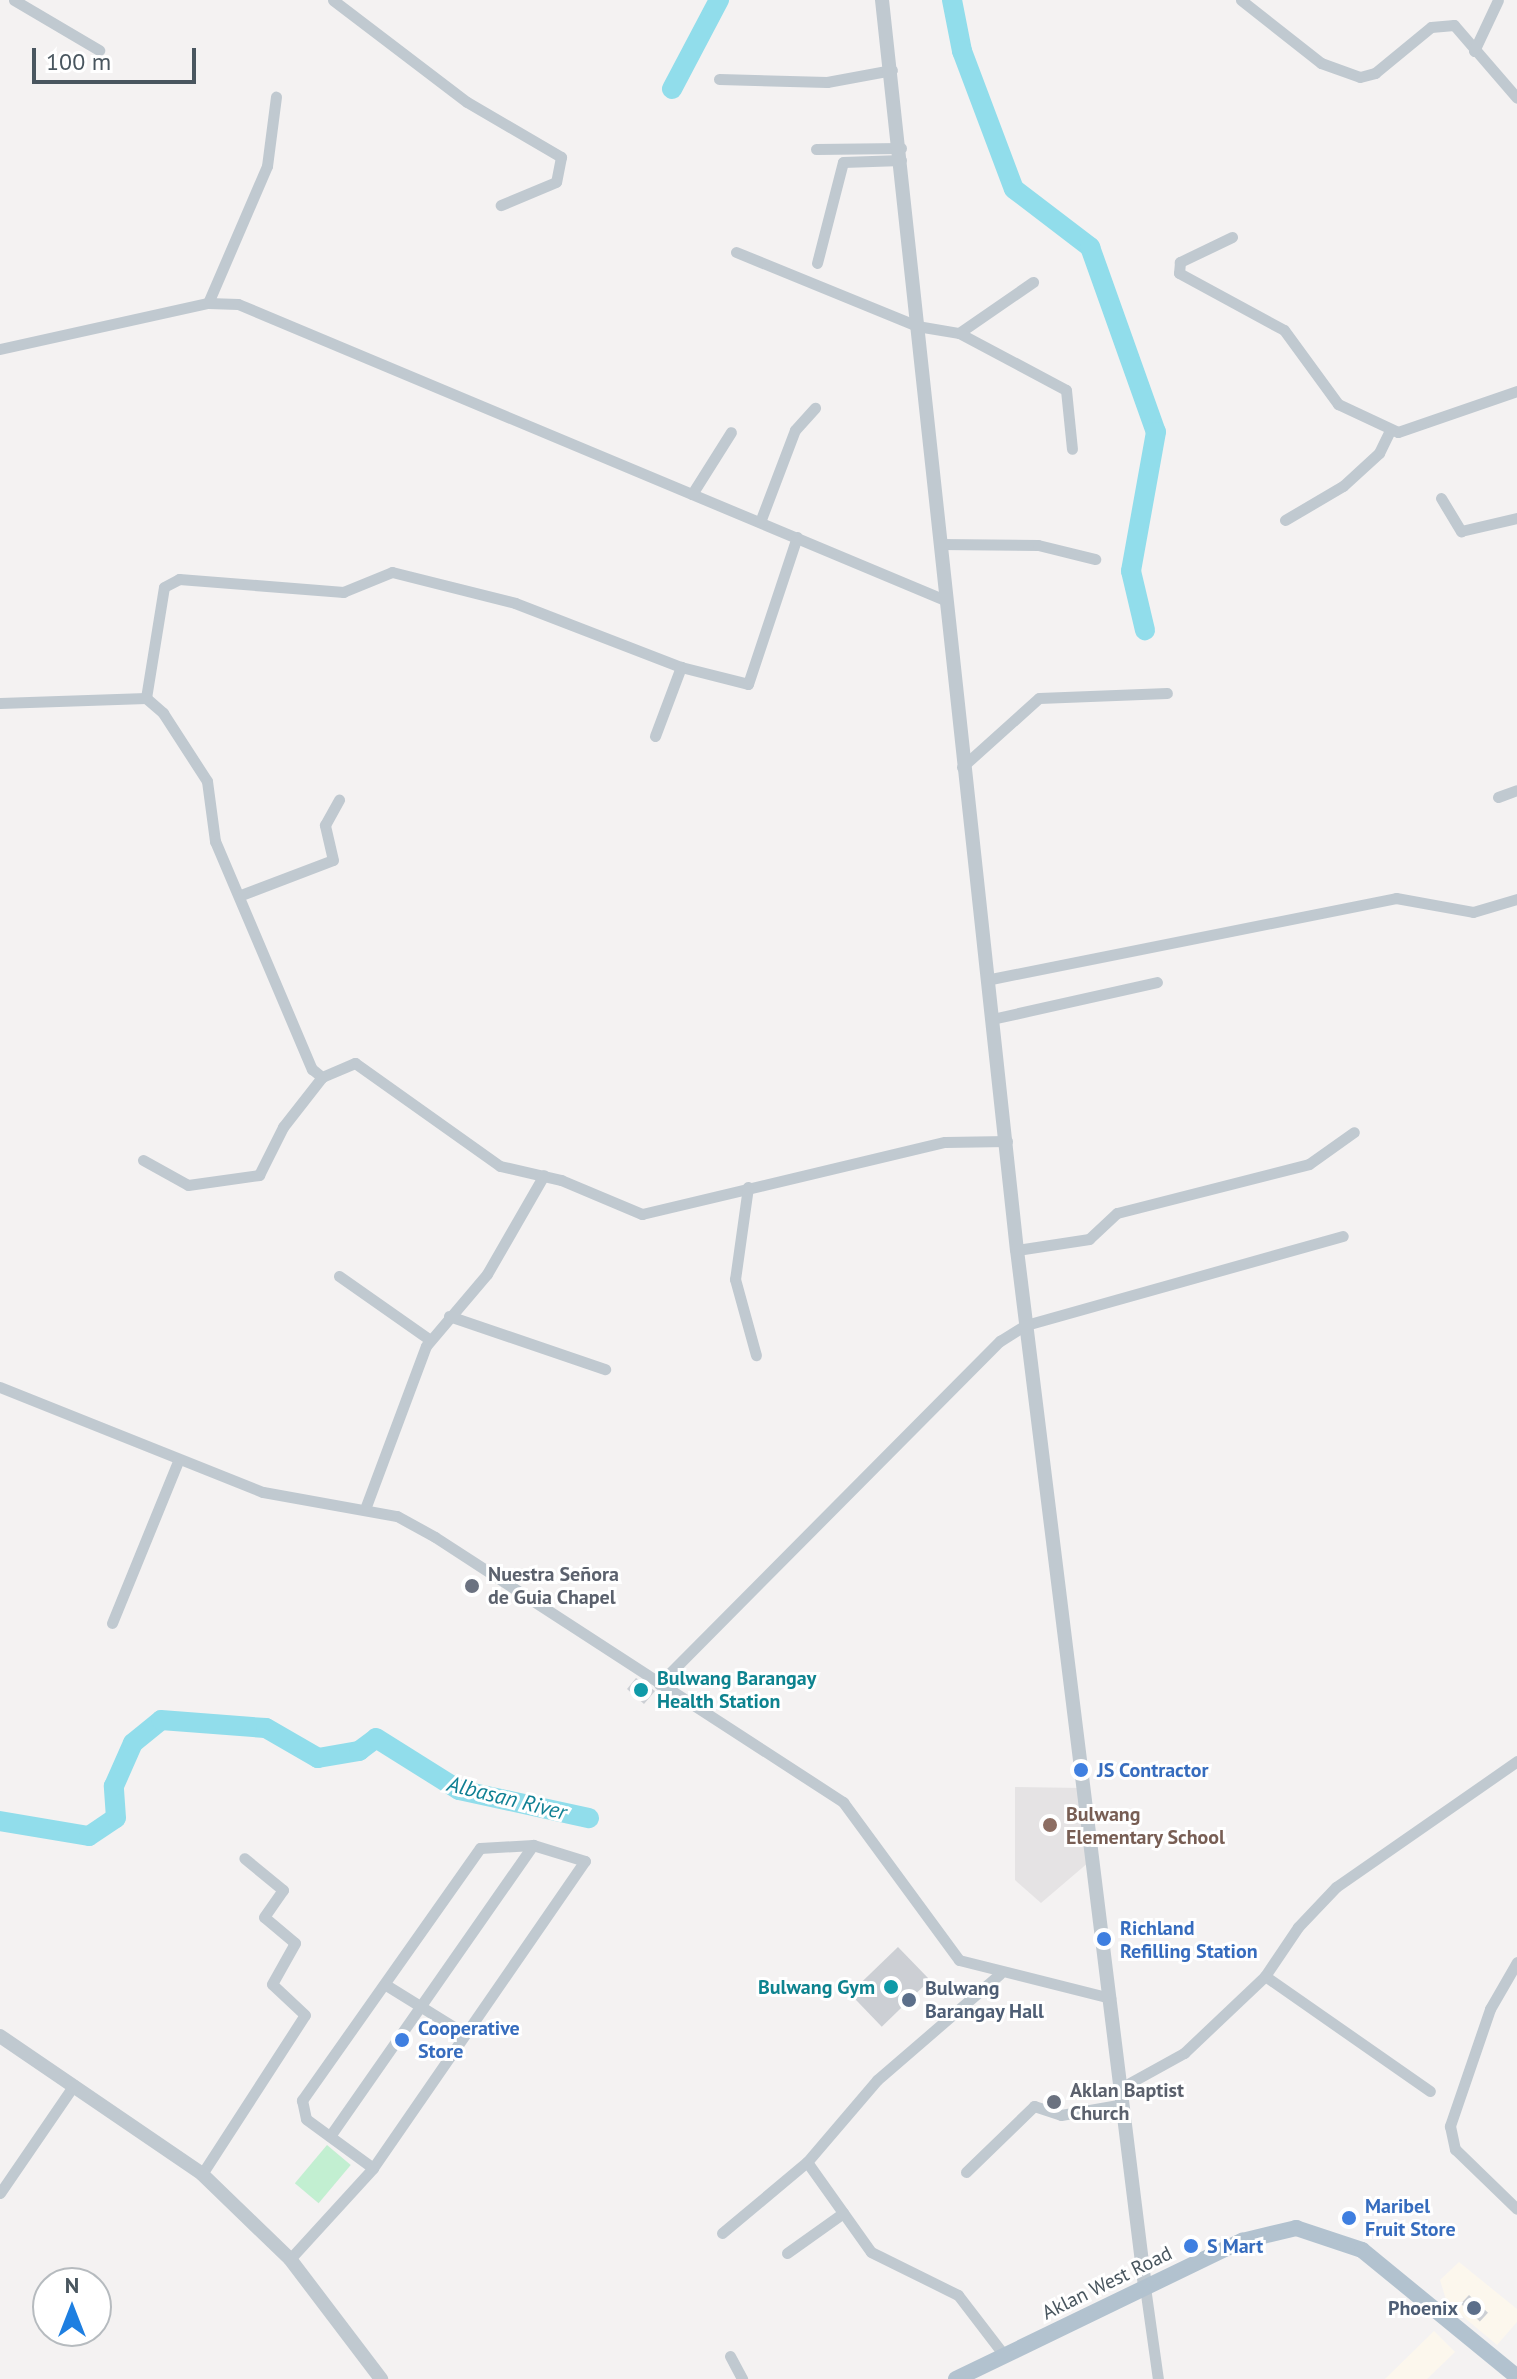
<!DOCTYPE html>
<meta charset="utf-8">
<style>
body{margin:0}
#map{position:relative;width:1517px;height:2379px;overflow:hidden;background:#f4f2f2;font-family:"PT Sans",sans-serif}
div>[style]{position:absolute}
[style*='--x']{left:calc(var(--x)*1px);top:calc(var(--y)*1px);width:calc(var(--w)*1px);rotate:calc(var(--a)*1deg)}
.commercial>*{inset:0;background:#fcf7ed}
.education>*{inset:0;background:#e5e3e4}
.green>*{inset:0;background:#c2efd1;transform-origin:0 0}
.river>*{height:20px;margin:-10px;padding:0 10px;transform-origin:10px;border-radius:10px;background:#91ddeb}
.building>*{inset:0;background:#cccfd4;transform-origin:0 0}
.minor>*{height:11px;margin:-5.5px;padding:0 5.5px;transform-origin:5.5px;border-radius:5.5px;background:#c0c9d0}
.tertiary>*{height:14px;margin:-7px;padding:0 7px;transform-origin:7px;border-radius:7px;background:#c0c9d0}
.primary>*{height:16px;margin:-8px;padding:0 8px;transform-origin:8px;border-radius:8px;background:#b2c2cf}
.dots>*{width:22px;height:22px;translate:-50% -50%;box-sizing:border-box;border:4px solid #fff;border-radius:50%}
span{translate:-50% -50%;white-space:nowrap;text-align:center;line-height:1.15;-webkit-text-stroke:6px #fff;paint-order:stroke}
.worship-label{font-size:20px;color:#5b616d;font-weight:700}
.left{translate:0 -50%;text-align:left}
.culture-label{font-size:20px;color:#0d838f;font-weight:700}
.right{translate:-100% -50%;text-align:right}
.shop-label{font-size:20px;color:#366cbe;font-weight:700}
.education-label{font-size:20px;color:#785e54;font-weight:700}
.service-label{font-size:20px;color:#4e5e75;font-weight:700}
.street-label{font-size:20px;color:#49565f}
.water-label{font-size:22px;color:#108094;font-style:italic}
.north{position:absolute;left:32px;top:2267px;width:80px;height:80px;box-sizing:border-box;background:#fff;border:2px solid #b6bbbf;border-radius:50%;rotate:0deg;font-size:22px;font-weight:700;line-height:32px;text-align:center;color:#49565f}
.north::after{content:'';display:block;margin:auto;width:28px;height:36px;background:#1e7fe1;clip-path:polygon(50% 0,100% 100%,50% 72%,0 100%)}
.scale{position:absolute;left:32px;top:48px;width:164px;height:36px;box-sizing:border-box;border:4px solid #49565f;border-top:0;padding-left:10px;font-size:24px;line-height:28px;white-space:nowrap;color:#49565f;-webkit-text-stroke:6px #fff;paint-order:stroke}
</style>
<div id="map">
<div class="commercial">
<div style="clip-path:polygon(1459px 2262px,1517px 2309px,1517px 2322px,1497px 2345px,1447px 2303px,1440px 2280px)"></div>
<div style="clip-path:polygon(1434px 2331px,1455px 2352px,1427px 2379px,1385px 2379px)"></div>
</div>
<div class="education">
<div style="clip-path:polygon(1015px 1787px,1083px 1788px,1089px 1862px,1041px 1903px,1015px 1880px)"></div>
</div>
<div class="green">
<div style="left:327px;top:2145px;width:31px;height:50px;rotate:40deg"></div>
</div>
<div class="river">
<div style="--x:952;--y:0;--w:52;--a:78.9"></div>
<div style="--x:962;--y:51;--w:147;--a:69.4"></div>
<div style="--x:1014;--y:189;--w:96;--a:37.3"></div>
<div style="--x:1090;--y:247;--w:196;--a:70.4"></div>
<div style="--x:1156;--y:432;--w:141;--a:100.2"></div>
<div style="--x:1131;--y:571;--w:61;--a:76.7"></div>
<div style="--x:672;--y:89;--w:101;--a:-62.2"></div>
<div style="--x:0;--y:1821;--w:90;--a:9.6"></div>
<div style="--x:89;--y:1836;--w:32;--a:-34"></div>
<div style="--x:116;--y:1818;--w:32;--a:-94"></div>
<div style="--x:114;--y:1786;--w:47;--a:-66.2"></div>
<div style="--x:133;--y:1743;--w:36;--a:-39"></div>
<div style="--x:161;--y:1720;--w:105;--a:4.4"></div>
<div style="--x:266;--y:1728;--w:60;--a:30"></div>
<div style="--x:318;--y:1758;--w:42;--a:-9.7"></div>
<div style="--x:359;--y:1751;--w:21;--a:-37"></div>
<div style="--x:376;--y:1738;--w:98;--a:32.1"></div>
<div style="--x:459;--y:1790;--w:133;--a:12.2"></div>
</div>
<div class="building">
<div style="clip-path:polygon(636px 1678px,655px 1691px,644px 1704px,627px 1689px)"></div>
<div style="left:898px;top:1947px;width:46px;height:67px;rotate:46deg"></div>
<div style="left:1469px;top:2295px;width:26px;height:12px;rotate:43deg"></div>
</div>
<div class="minor">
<div style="--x:14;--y:0;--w:99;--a:30.5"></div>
<div style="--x:333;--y:0;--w:168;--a:37.3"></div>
<div style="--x:467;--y:102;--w:109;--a:30.3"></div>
<div style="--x:561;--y:157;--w:25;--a:101"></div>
<div style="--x:556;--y:182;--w:60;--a:157.3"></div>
<div style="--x:1241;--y:0;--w:102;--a:38.2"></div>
<div style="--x:1321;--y:63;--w:41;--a:19.7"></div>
<div style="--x:1360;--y:77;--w:16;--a:-15"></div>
<div style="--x:1375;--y:73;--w:72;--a:-39.4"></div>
<div style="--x:1431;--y:27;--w:23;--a:-5"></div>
<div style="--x:1454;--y:25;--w:96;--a:49.2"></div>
<div style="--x:1474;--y:51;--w:56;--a:-64.8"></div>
<div style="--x:719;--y:79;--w:108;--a:1.6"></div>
<div style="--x:827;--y:82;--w:66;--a:-10.5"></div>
<div style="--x:816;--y:149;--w:85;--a:-0.7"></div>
<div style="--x:1232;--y:237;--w:58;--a:154.3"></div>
<div style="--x:1180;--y:262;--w:11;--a:95"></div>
<div style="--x:1179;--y:273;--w:119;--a:28.5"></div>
<div style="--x:1284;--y:330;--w:92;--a:53.9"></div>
<div style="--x:1338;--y:404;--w:66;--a:25"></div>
<div style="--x:1398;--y:432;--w:126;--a:-19"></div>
<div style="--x:736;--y:252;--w:196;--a:22.2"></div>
<div style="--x:917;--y:326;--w:43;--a:9.5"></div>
<div style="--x:959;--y:333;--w:90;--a:-34.6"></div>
<div style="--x:817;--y:263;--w:104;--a:-75.6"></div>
<div style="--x:843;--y:162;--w:58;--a:-2"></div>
<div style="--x:208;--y:303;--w:149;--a:-66.7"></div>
<div style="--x:267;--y:166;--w:70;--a:-82.6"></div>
<div style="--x:959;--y:333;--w:121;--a:28"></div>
<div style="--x:1066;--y:390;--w:59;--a:84.2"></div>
<div style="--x:0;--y:349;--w:213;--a:-12.5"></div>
<div style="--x:208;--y:303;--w:30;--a:2"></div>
<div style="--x:238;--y:304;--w:766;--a:22.72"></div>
<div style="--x:692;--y:494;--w:73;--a:-57.8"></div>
<div style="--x:1441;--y:498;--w:39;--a:59"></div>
<div style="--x:1461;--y:531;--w:57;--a:-13.1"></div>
<div style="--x:1285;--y:520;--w:67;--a:-30.4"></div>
<div style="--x:1343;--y:486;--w:49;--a:-42.5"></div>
<div style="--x:1379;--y:453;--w:25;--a:-64"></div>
<div style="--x:760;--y:522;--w:98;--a:-69.2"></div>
<div style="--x:795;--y:430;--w:30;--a:-48"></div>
<div style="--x:939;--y:544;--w:99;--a:0.6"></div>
<div style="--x:1038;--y:545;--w:59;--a:13.8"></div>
<div style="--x:146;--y:698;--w:112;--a:-80.8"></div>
<div style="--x:164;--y:587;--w:17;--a:-28"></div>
<div style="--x:179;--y:579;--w:165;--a:4.5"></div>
<div style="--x:343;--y:592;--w:53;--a:-22.2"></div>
<div style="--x:392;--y:572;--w:127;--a:14.1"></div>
<div style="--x:515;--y:603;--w:178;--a:21.1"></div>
<div style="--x:681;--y:667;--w:69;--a:14.2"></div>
<div style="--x:748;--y:684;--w:155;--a:-71.6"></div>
<div style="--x:0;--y:703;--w:146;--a:-2"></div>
<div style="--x:146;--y:698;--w:23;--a:41"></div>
<div style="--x:163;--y:713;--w:81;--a:57.1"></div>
<div style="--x:207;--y:781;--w:61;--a:82.4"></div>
<div style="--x:215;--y:841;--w:248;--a:67"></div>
<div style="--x:312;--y:1069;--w:13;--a:39"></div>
<div style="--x:322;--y:1077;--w:36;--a:-23"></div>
<div style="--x:355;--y:1063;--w:178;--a:35.4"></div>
<div style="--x:500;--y:1166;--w:63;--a:12.9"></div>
<div style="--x:561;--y:1180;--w:88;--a:22.8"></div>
<div style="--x:642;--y:1214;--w:311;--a:-13.4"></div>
<div style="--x:945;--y:1142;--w:62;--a:-0.9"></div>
<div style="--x:655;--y:736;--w:74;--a:-69.4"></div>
<div style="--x:962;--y:767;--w:103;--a:-41.9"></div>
<div style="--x:1039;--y:698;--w:128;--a:-2.2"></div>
<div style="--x:1498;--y:797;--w:20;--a:-20"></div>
<div style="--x:241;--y:895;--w:98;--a:-20.8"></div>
<div style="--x:333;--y:860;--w:36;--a:-103"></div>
<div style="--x:325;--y:825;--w:29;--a:-61"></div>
<div style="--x:986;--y:980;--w:418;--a:-11.3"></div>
<div style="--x:1396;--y:898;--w:78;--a:10.3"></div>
<div style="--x:1473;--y:912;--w:46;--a:-16.5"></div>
<div style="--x:992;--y:1019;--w:169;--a:-12.6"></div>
<div style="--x:143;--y:1160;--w:51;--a:29.1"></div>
<div style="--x:188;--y:1185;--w:72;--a:-8"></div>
<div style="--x:259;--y:1175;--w:54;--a:-63.4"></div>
<div style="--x:283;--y:1127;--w:63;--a:-52"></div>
<div style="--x:748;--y:1187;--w:93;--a:98"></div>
<div style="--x:735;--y:1279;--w:79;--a:74.6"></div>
<div style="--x:1017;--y:1250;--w:73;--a:-8.7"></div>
<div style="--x:1089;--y:1239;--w:38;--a:-43"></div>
<div style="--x:1117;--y:1213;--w:198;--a:-14.3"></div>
<div style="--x:1309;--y:1164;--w:55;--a:-35.4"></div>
<div style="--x:339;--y:1276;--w:111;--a:35.1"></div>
<div style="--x:449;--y:1316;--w:165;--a:18.8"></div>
<div style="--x:0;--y:1387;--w:283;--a:21.8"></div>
<div style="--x:263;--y:1492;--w:136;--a:10.2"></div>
<div style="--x:397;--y:1516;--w:43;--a:28.9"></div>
<div style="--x:435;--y:1537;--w:487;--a:33"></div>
<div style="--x:843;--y:1802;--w:196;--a:53.7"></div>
<div style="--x:959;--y:1960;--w:156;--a:14.1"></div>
<div style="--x:365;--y:1509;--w:174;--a:-69.5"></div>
<div style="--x:426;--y:1346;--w:94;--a:-49.7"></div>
<div style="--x:487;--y:1274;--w:114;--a:-60.1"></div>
<div style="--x:112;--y:1623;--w:175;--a:-67.8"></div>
<div style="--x:659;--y:1684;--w:484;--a:-45.2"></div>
<div style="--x:1000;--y:1341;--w:31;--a:-32"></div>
<div style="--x:1026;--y:1325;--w:329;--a:-15.7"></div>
<div style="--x:1517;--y:1962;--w:54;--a:119.9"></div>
<div style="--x:1490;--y:2009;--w:124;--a:108.9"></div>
<div style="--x:1450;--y:2126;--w:24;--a:78"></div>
<div style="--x:1455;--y:2149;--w:86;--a:44.1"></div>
<div style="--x:1265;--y:1976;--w:59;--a:-56"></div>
<div style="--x:1298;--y:1927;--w:55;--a:-46.5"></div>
<div style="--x:1336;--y:1887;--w:221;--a:-34.8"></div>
<div style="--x:386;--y:1985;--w:93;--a:31.8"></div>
<div style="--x:1117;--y:2090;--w:77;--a:-28.9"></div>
<div style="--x:1184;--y:2053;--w:112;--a:-43.5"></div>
<div style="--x:1265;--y:1976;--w:201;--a:34.9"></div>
<div style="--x:330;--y:2136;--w:355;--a:-55.1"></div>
<div style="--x:807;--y:2162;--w:110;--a:54.6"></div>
<div style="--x:871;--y:2252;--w:97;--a:26.3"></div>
<div style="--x:958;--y:2295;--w:76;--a:52.5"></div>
<div style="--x:966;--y:2172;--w:95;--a:-44.1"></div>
<div style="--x:1034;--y:2106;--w:28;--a:18"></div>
<div style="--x:1061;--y:2115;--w:58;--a:-10"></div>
<div style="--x:202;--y:2174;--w:189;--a:-57.1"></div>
<div style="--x:305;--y:2015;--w:45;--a:-136.8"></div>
<div style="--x:272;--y:1984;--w:47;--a:-60.7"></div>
<div style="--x:295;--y:1943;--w:40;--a:-140"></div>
<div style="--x:264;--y:1917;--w:33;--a:-55"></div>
<div style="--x:283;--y:1890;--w:50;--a:-140.6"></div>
<div style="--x:0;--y:2193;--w:131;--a:-55.6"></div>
<div style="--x:722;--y:2233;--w:111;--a:-39.9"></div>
<div style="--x:807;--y:2162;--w:108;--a:-49.5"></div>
<div style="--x:877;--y:2080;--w:162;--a:-40.8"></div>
<div style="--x:787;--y:2253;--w:69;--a:-35.5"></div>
<div style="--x:290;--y:2259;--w:123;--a:-47.6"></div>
<div style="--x:373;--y:2168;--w:373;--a:-55.4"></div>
<div style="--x:585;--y:1861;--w:54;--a:-162.9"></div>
<div style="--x:533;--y:1845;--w:53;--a:176.8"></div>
<div style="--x:480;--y:1848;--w:309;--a:125.2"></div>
<div style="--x:302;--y:2100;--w:19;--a:78"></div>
<div style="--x:306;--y:2119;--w:83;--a:36.2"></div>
<div style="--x:1145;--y:2287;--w:93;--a:82"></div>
<div style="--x:730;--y:2356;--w:26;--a:62"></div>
</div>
<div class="tertiary">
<div style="--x:882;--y:0;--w:1257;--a:83.84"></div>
<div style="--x:1017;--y:1250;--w:1045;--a:82.96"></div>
<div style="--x:0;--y:2036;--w:245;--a:34.3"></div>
<div style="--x:202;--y:2174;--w:122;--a:44"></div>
<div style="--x:290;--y:2259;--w:151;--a:52.8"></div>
</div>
<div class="primary">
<div style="--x:956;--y:2379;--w:318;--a:-25.8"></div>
<div style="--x:1242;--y:2241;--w:56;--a:-13.5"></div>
<div style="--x:1296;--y:2228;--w:70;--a:18.4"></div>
<div style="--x:1362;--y:2250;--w:200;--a:39.3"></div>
</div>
<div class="dots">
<div style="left:472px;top:1586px;background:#6b7280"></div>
<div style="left:641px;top:1690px;background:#0f9aa8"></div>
<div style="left:1081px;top:1770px;background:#3f7fe0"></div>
<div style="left:1050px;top:1825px;background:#8d6e63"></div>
<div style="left:1104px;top:1939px;background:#3f7fe0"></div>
<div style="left:891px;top:1987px;background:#0f9aa8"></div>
<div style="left:909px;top:2000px;background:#5c6f8a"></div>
<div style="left:402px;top:2040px;background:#3f7fe0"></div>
<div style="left:1054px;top:2102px;background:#6b7280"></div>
<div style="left:1349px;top:2218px;background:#3f7fe0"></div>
<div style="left:1191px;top:2246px;background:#3f7fe0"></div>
<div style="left:1474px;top:2308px;background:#5c6f8a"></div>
</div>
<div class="worship-label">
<span class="left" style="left:488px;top:1586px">Nuestra Señora<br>de Guia Chapel</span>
<span class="left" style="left:1070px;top:2102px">Aklan Baptist<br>Church</span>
</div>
<div class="culture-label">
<span class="left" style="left:657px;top:1690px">Bulwang Barangay<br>Health Station</span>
<span class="right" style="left:875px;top:1987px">Bulwang Gym</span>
</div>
<div class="shop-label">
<span class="left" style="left:1097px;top:1770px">JS Contractor</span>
<span class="left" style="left:1120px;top:1940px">Richland<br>Refilling Station</span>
<span class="left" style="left:418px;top:2040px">Cooperative<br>Store</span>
<span class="left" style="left:1365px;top:2218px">Maribel<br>Fruit Store</span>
<span class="left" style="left:1207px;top:2246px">S Mart</span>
</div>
<div class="education-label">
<span class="left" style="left:1066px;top:1826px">Bulwang<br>Elementary School</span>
</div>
<div class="service-label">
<span class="left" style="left:925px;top:2000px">Bulwang<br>Barangay Hall</span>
<span class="right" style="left:1458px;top:2308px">Phoenix</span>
</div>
<div class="street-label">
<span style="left:1107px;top:2283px;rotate:-26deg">Aklan West Road</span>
</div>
<div class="water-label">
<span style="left:507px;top:1798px;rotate:14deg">Albasan River</span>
</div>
<div class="north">N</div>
<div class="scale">100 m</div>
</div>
